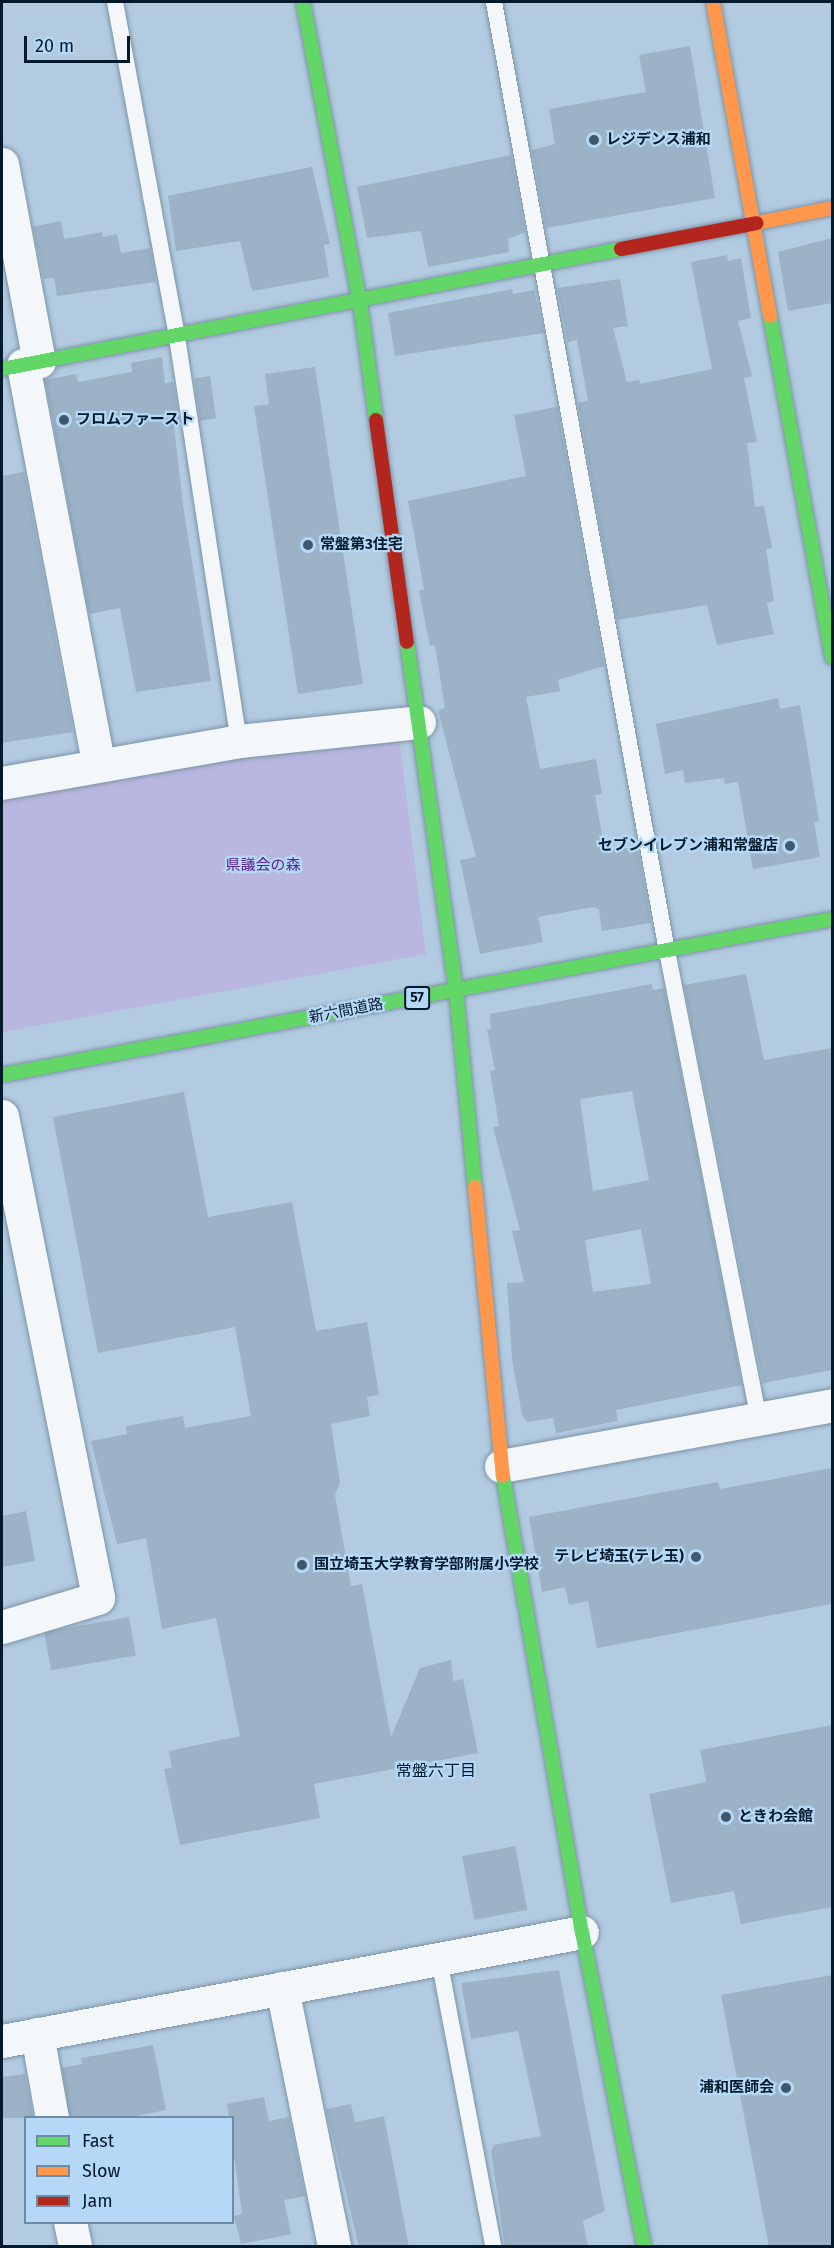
<!DOCTYPE html>
<meta charset="utf-8">
<style>
body{margin:0}
#map{position:relative;width:834px;height:2248px;overflow:hidden;background:#b2cbe1;font-family:"Fira Sans","Noto Sans JP",sans-serif}
div>[style]{position:absolute}
[style*='--x']{left:calc(var(--x)*1px);top:calc(var(--y)*1px);width:calc(var(--w)*1px);rotate:calc(var(--a)*1deg)}
.green>*{inset:0;background:#b9b6df}
.building>*{inset:0;background:#9cb2c6;transform-origin:0 0}
.roads{filter:drop-shadow(0 0 2px #7d93a6) drop-shadow(0 0 2px #7d93a6)}
.lane>*{height:16px;margin:-8px;padding:0 8px;transform-origin:8px;border-radius:8px;background:#f3f7fa}
.street>*{height:33px;margin:-16.5px;padding:0 16.5px;transform-origin:16.5px;border-radius:16.5px;background:#f3f7fa}
.fast>*{height:14px;margin:-7px;padding:0 7px;transform-origin:7px;border-radius:7px;background:#63d668}
.slow>*{height:14px;margin:-7px;padding:0 7px;transform-origin:7px;border-radius:7px;background:#ff974d}
.jam>*{height:14px;margin:-7px;padding:0 7px;transform-origin:7px;border-radius:7px;background:#b3261e}
.dots>*{width:16px;height:16px;translate:-50% -50%;box-sizing:border-box;border:3px solid #b5d8f7;border-radius:50%}
span{translate:-50% -50%;white-space:nowrap;text-align:center;line-height:1.15;-webkit-text-stroke:4.5px #b5d8f7;paint-order:stroke}
.shield-label span{padding:2px 4px;background:#b5d8f7;border:2px solid;border-radius:4px;-webkit-text-stroke-width:0}
.shield-label{font-size:14px;color:#031a2c;font-weight:700}
.poi-label{font-size:15px;color:#031a2c;font-weight:700}
.left{translate:0 -50%;text-align:left}
.right{translate:-100% -50%;text-align:right}
.park-label{font-size:15px;color:#5c228c}
.street-label{font-size:15px;color:#031a2c}
.neighbourhood-label{font-size:16px;color:#031a2c}
.frame{position:absolute;inset:0;border:3px solid #031a2c;pointer-events:none}
.legend{position:absolute;left:24px;top:2116px;width:210px;height:108px;box-sizing:border-box;background:#b5d8f7;border:2px solid #6e8ca6;margin:0;padding:8px 10px;list-style:none;font-size:18px;color:#031a2c}
.legend li{display:flex;align-items:center;gap:12px;height:30px}
.legend b{width:30px;border:2px solid #6e8ca6}
.scale{position:absolute;left:24px;top:36px;width:106px;height:27px;box-sizing:border-box;border:3px solid #031a2c;border-top:0;padding-left:8px;font-size:18px;line-height:21px;white-space:nowrap;color:#031a2c;-webkit-text-stroke:4px #b5d8f7;paint-order:stroke}
</style>
<div id="map">
<div class="green">
<div style="clip-path:polygon(399px 737px,426px 954px,2px 1032px,2px 795px,254px 748px)"></div>
</div>
<div class="building">
<div style="clip-path:polygon(690px 46px,715px 198px,546px 228px,532px 150px,555px 144px,549px 109px,646px 92px,639px 55px)"></div>
<div style="clip-path:polygon(511px 155px,525px 232px,508px 239px,509px 252px,428px 267px,421px 231px,367px 238px,357px 187px)"></div>
<div style="clip-path:polygon(312px 167px,330px 244px,324px 245px,329px 277px,252px 291px,240px 241px,176px 251px,168px 196px)"></div>
<div style="clip-path:polygon(61px 221px,64px 239px,102px 232px,103px 237px,117px 234px,121px 253px,150px 248px,156px 282px,57px 296px,54px 278px,44px 279px,33px 227px)"></div>
<div style="clip-path:polygon(832px 238px,832px 303px,788px 311px,778px 252px)"></div>
<div style="clip-path:polygon(727px 255px,728px 261px,741px 258px,751px 318px,738px 321px,752px 376px,744px 378px,757px 442px,747px 443px,755px 507px,764px 506px,772px 548px,766px 549px,774px 601px,767px 603px,774px 634px,717px 645px,707px 605px,617px 620px,578px 403px,588px 401px,577px 340px,568px 342px,557px 288px,620px 279px,628px 326px,613px 328px,627px 382px,639px 380px,640px 384px,712px 369px,691px 262px)"></div>
<div style="clip-path:polygon(512px 289px,513px 294px,534px 290px,544px 333px,395px 356px,388px 313px)"></div>
<div style="clip-path:polygon(162px 357px,165px 383px,173px 382px,180px 425px,174px 426px,183px 505px,211px 681px,136px 692px,120px 608px,89px 614px,45px 380px,76px 374px,78px 382px,132px 372px,131px 363px)"></div>
<div style="clip-path:polygon(315px 367px,363px 684px,298px 694px,254px 406px,269px 404px,265px 374px)"></div>
<div style="left:210px;top:376px;width:43px;height:16px;rotate:82deg"></div>
<div style="clip-path:polygon(557px 407px,604px 666px,558px 680px,560px 691px,526px 697px,540px 769px,596px 759px,602px 794px,595px 795px,605px 851px,637px 846px,651px 923px,602px 931px,599px 910px,594px 907px,538px 917px,543px 942px,480px 954px,460px 860px,476px 857px,438px 710px,445px 708px,435px 645px,430px 646px,419px 591px,424px 589px,408px 501px,526px 476px,514px 415px)"></div>
<div style="clip-path:polygon(24px 472px,73px 732px,2px 743px,2px 476px)"></div>
<div style="clip-path:polygon(778px 698px,780px 709px,800px 705px,819px 821px,814px 822px,820px 857px,753px 869px,738px 782px,725px 784px,724px 778px,685px 783px,683px 770px,665px 774px,656px 724px)"></div>
<div style="clip-path:polygon(746px 974px,764px 1060px,832px 1048px,832px 1370px,763px 1383px,684px 985px)"></div>
<div style="clip-path:polygon(evenodd,652px 984px,653px 990px,664px 988px,742px 1385px,616px 1410px,618px 1421px,556px 1433px,553px 1418px,527px 1422px,522px 1415px,512px 1359px,507px 1283px,524px 1282px,512px 1231px,520px 1230px,493px 1127px,499px 1126px,490px 1071px,495px 1070px,487px 1030px,491px 1029px,490px 1014px,652px 984px,632px 1091px,649px 1180px,593px 1191px,580px 1099px,632px 1091px,652px 984px,641px 1229px,651px 1284px,593px 1292px,585px 1240px,641px 1229px)"></div>
<div style="clip-path:polygon(184px 1092px,208px 1217px,292px 1202px,316px 1331px,367px 1322px,379px 1395px,367px 1397px,370px 1416px,331px 1424px,340px 1483px,335px 1495px,351px 1586px,362px 1584px,391px 1737px,420px 1668px,451px 1660px,453px 1681px,463px 1679px,478px 1753px,314px 1784px,320px 1818px,180px 1845px,164px 1769px,172px 1768px,169px 1751px,240px 1736px,216px 1618px,162px 1629px,146px 1538px,117px 1544px,91px 1441px,127px 1434px,126px 1426px,183px 1416px,185px 1428px,251px 1416px,235px 1327px,98px 1353px,53px 1117px)"></div>
<div style="clip-path:polygon(832px 1468px,832px 1604px,597px 1648px,588px 1601px,569px 1605px,565px 1587px,542px 1592px,529px 1517px,718px 1482px,720px 1489px)"></div>
<div style="clip-path:polygon(26px 1511px,35px 1561px,2px 1567px,2px 1516px)"></div>
<div style="left:129px;top:1617px;width:39px;height:86px;rotate:80deg"></div>
<div style="clip-path:polygon(832px 1725px,832px 1907px,741px 1924px,734px 1891px,671px 1903px,649px 1794px,706px 1782px,700px 1750px)"></div>
<div style="left:515px;top:1846px;width:65px;height:54px;rotate:79deg"></div>
<div style="clip-path:polygon(559px 1970px,605px 2211px,583px 2221px,588px 2247px,505px 2247px,491px 2151px,494px 2145px,541px 2136px,518px 2031px,471px 2039px,461px 1983px)"></div>
<div style="clip-path:polygon(832px 1975px,832px 2247px,769px 2247px,721px 1995px)"></div>
<div style="clip-path:polygon(153px 2045px,166px 2110px,126px 2118px,70px 2118px,62px 2068px,82px 2064px,81px 2058px)"></div>
<div style="clip-path:polygon(25px 2074px,33px 2118px,2px 2118px,2px 2077px)"></div>
<div style="clip-path:polygon(264px 2097px,269px 2121px,289px 2117px,305px 2196px,284px 2200px,291px 2234px,241px 2244px,234px 2216px,242px 2214px,227px 2104px)"></div>
<div style="clip-path:polygon(351px 2104px,355px 2122px,384px 2116px,409px 2247px,359px 2247px,326px 2109px)"></div>
</div>
<div class="roads">
<div class="lane">
<div style="--x:115;--y:2;--w:341;--a:79.5"></div>
<div style="--x:177;--y:337;--w:409;--a:81.3"></div>
<div style="--x:494;--y:2;--w:965;--a:79.67"></div>
<div style="--x:667;--y:951;--w:477;--a:78.9"></div>
<div style="--x:439;--y:1959;--w:292;--a:79.3"></div>
</div>
<div class="street">
<div style="--x:2;--y:164;--w:201;--a:79.4"></div>
<div style="--x:23;--y:365;--w:405;--a:79.3"></div>
<div style="--x:2;--y:783;--w:241;--a:-10"></div>
<div style="--x:239;--y:741;--w:181;--a:-6"></div>
<div style="--x:2;--y:1116;--w:491;--a:78.7"></div>
<div style="--x:98;--y:1598;--w:100;--a:163.2"></div>
<div style="--x:501;--y:1466;--w:337;--a:-10.4"></div>
<div style="--x:282;--y:1988;--w:263;--a:78.6"></div>
<div style="--x:37;--y:2034;--w:85;--a:79.9"></div>
<div style="--x:2;--y:2041;--w:590;--a:-10.64"></div>
<div style="--x:70;--y:2222;--w:25;--a:78"></div>
</div>
<div class="fast">
<div style="--x:303;--y:2;--w:306;--a:79.3"></div>
<div style="--x:360;--y:303;--w:118;--a:82.2"></div>
<div style="--x:770;--y:316;--w:347;--a:79.7"></div>
<div style="--x:2;--y:369;--w:631;--a:-10.97"></div>
<div style="--x:407;--y:642;--w:352;--a:82"></div>
<div style="--x:456;--y:991;--w:197;--a:84.5"></div>
<div style="--x:2;--y:1075;--w:845;--a:-10.64"></div>
<div style="--x:503;--y:1476;--w:463;--a:80.2"></div>
<div style="--x:582;--y:1932;--w:320;--a:78.8"></div>
</div>
<div class="slow">
<div style="--x:713;--y:2;--w:319;--a:79.7"></div>
<div style="--x:757;--y:223;--w:76;--a:-11.3"></div>
<div style="--x:475;--y:1187;--w:290;--a:84.5"></div>
</div>
<div class="jam">
<div style="--x:621;--y:249;--w:138;--a:-10.8"></div>
<div style="--x:376;--y:420;--w:224;--a:82.1"></div>
</div>
</div>
<div class="dots">
<div style="left:594px;top:140px;background:#40586b"></div>
<div style="left:64px;top:420px;background:#40586b"></div>
<div style="left:308px;top:545px;background:#40586b"></div>
<div style="left:790px;top:846px;background:#40586b"></div>
<div style="left:696px;top:1557px;background:#40586b"></div>
<div style="left:302px;top:1565px;background:#40586b"></div>
<div style="left:726px;top:1817px;background:#40586b"></div>
<div style="left:786px;top:2088px;background:#40586b"></div>
</div>
<div class="shield-label">
<span style="left:417px;top:998px">57</span>
</div>
<div class="poi-label">
<span class="left" style="left:606px;top:140px">レジデンス浦和</span>
<span class="left" style="left:76px;top:420px">フロムファースト</span>
<span class="left" style="left:320px;top:545px">常盤第3住宅</span>
<span class="right" style="left:778px;top:846px">セブンイレブン浦和常盤店</span>
<span class="right" style="left:684px;top:1557px">テレビ埼玉(テレ玉)</span>
<span class="left" style="left:314px;top:1565px">国立埼玉大学教育学部附属小学校</span>
<span class="left" style="left:738px;top:1817px">ときわ会館</span>
<span class="right" style="left:774px;top:2088px">浦和医師会</span>
</div>
<div class="park-label">
<span style="left:263px;top:866px">県議会の森</span>
</div>
<div class="street-label">
<span style="left:346px;top:1011px;rotate:-11deg">新六間道路</span>
</div>
<div class="neighbourhood-label">
<span style="left:436px;top:1771px">常盤六丁目</span>
</div>
<div class="frame"></div>
<ul class="legend">
<li><b style="height:8px;background:#63d668"></b>Fast</li>
<li><b style="height:8px;background:#ff974d"></b>Slow</li>
<li><b style="height:8px;background:#b3261e"></b>Jam</li>
</ul>
<div class="scale">20 m</div>
</div>
